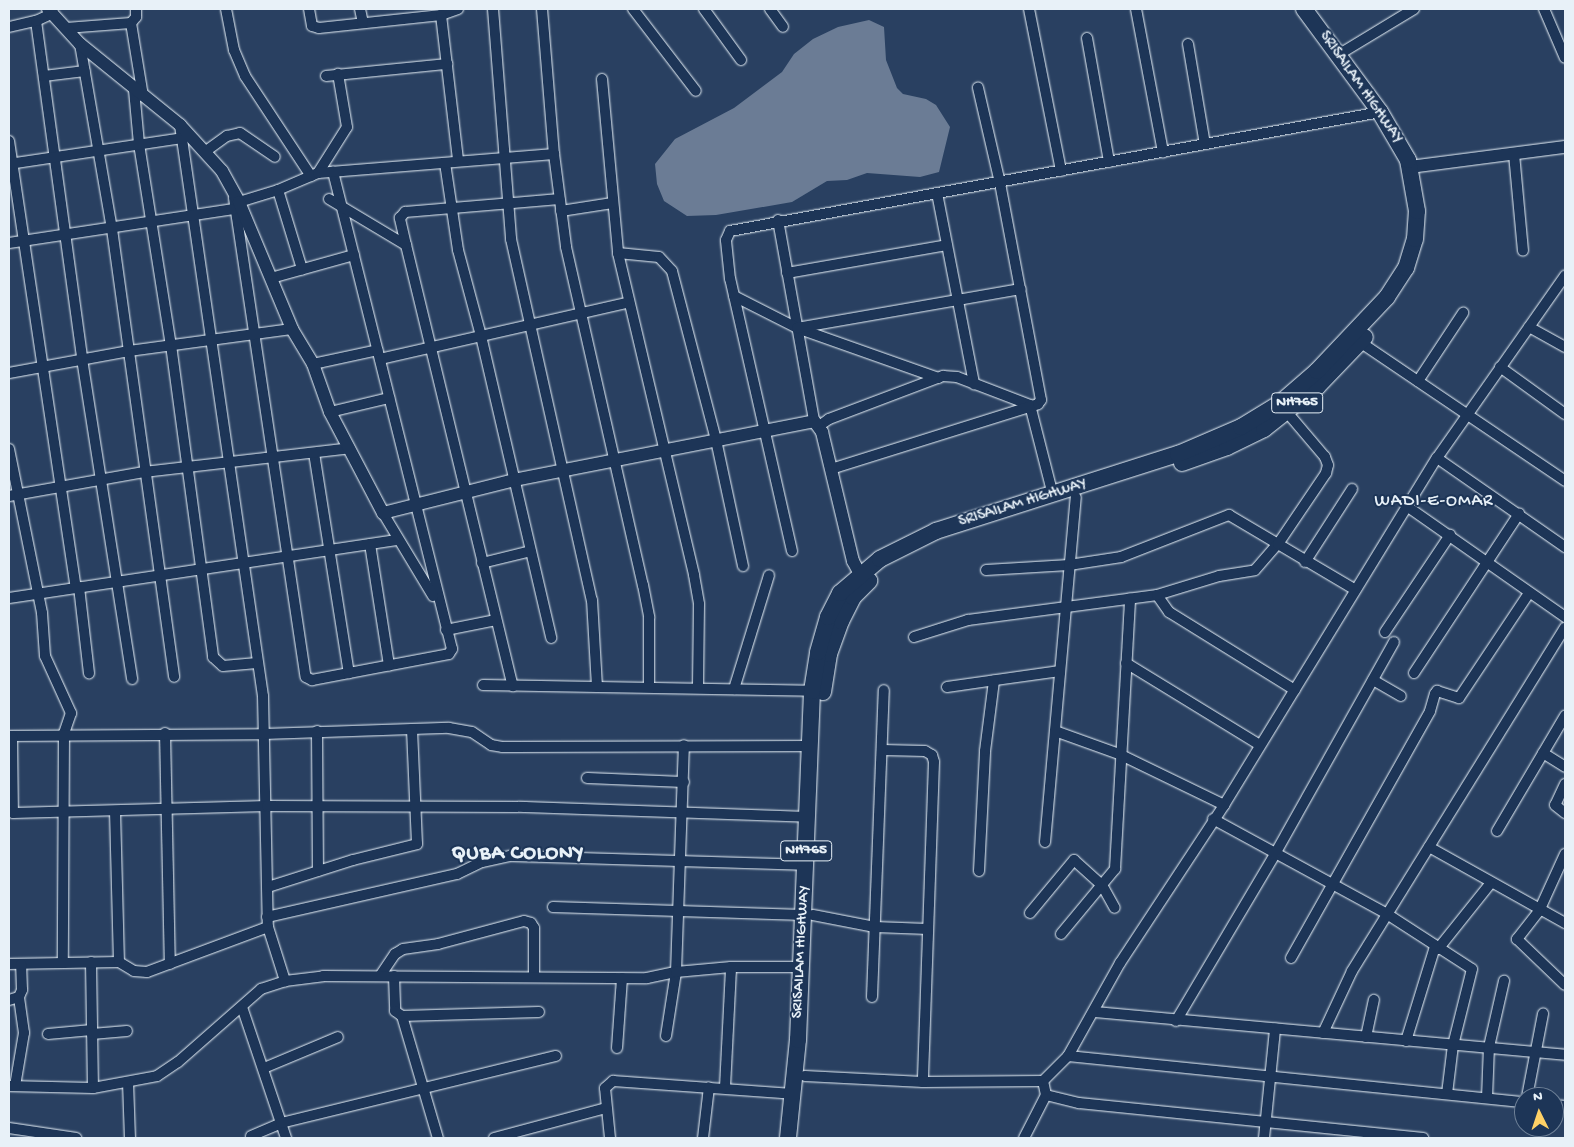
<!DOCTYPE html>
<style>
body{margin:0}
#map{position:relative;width:1574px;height:1147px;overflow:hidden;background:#294061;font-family:"Gochi Hand",sans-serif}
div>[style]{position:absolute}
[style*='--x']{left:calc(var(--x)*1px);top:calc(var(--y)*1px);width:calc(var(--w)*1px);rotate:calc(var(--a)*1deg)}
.water>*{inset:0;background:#6b7c95}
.roads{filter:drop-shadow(0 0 1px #e8f1f8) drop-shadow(0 0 1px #e8f1f8)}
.minor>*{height:10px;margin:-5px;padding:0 5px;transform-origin:5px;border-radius:5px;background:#1d3557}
.tertiary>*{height:12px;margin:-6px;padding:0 6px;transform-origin:6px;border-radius:6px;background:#1d3557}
.trunk>*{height:16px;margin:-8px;padding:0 8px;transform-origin:8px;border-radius:8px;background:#1d3557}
span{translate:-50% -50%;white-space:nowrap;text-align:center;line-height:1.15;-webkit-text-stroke:4px #1d3557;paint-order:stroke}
.shield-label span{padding:1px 4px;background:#1d3557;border:1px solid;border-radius:4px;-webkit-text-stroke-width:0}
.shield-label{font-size:15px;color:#e8f1f8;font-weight:700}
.street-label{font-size:16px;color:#e8f1f8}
.neighbourhood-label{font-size:18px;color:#e8f1f8;letter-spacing:1px}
.district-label{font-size:21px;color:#e8f1f8;font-weight:700;letter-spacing:1px}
.frame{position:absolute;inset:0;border:10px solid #e8f1f8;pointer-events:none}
.north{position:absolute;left:1514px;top:1087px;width:50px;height:50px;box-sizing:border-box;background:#1d3557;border:1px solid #6e8097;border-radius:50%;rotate:356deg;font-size:14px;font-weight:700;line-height:20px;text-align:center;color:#e8f1f8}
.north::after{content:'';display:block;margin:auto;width:18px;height:22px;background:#ffd166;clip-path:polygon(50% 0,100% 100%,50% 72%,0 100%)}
</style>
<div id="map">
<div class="water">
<div style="clip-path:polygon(869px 20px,884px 27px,886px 60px,897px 88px,903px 94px,926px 99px,936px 105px,950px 127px,939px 172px,920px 177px,867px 173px,847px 180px,827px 181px,792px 202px,716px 215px,687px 216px,664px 201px,657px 184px,655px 164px,675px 139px,734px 108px,782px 72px,794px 54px,813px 39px,838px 27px)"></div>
</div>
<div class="roads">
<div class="minor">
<div style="--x:226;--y:9;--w:42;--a:79"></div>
<div style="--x:234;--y:50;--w:28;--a:67"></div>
<div style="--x:245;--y:76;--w:120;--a:56.6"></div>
<div style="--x:309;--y:9;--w:17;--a:80"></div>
<div style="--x:312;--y:26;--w:7;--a:16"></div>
<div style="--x:319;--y:28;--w:123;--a:-6.1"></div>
<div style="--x:441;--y:15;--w:18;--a:-19"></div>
<div style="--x:360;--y:9;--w:14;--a:78"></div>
<div style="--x:493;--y:9;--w:231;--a:85.5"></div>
<div style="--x:511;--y:239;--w:370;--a:77.4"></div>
<div style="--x:592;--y:600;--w:87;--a:86.7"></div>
<div style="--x:542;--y:9;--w:145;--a:85.3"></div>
<div style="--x:554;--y:154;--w:94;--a:82.6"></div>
<div style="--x:566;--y:247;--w:347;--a:77.2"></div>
<div style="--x:643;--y:585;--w:33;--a:79"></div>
<div style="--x:649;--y:617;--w:70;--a:90"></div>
<div style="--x:633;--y:9;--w:103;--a:52.5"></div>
<div style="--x:704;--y:9;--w:63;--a:54"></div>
<div style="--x:770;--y:9;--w:22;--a:54"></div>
<div style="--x:1029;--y:9;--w:165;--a:78.8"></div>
<div style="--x:1136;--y:9;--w:146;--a:79.3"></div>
<div style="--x:1544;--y:9;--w:53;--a:66.8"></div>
<div style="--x:441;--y:15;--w:146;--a:83.3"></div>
<div style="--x:36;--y:21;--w:341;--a:82.2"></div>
<div style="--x:82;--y:359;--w:324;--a:81.1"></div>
<div style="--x:131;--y:23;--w:74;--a:80.7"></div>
<div style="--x:9;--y:27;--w:28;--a:-13"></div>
<div style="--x:36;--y:21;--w:19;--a:-25"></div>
<div style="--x:66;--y:28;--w:65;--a:-4.4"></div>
<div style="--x:131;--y:23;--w:8;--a:-50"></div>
<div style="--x:136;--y:17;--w:8;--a:-90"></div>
<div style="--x:1087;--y:38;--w:126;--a:79.9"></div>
<div style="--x:80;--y:44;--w:188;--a:80.2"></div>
<div style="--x:112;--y:229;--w:452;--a:82.1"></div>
<div style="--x:1188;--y:44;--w:101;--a:80.4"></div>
<div style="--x:1338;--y:55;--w:89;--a:-31.2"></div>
<div style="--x:44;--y:76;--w:41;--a:-7"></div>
<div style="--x:326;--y:76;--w:122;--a:-5.7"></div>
<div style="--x:602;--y:79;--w:175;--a:84.7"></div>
<div style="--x:618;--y:253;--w:331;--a:76.7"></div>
<div style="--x:694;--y:575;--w:29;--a:80"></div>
<div style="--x:699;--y:604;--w:84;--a:90.7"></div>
<div style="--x:134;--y:90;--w:54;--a:84.7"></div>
<div style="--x:139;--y:144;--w:204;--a:81"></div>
<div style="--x:171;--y:345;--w:315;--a:82.3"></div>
<div style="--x:213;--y:657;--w:13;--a:42"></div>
<div style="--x:223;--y:666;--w:34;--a:-5"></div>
<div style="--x:180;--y:125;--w:577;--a:81.73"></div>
<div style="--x:263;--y:696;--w:231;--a:88.8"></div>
<div style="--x:268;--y:927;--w:57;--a:72.5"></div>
<div style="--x:9;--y:141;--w:452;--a:81.5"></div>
<div style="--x:206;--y:151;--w:26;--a:-36"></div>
<div style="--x:227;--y:136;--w:13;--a:-13"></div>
<div style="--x:240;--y:133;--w:42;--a:34.4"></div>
<div style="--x:1514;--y:154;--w:97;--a:84.7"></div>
<div style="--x:445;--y:163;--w:88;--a:81.5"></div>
<div style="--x:458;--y:250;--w:89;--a:75"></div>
<div style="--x:481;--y:336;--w:310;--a:76.9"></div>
<div style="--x:9;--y:164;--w:175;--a:-8.5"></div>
<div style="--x:318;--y:173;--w:54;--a:-57.8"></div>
<div style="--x:347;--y:127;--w:54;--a:-99.6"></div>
<div style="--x:278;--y:190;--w:83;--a:73.1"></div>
<div style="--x:937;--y:193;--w:195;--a:79"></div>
<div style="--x:234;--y:198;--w:484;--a:81.5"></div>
<div style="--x:306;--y:677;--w:7;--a:27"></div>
<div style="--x:312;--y:680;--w:139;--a:-10.7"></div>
<div style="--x:449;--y:654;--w:6;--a:-59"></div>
<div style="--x:452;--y:649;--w:492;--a:-104"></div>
<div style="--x:329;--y:199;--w:90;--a:30.9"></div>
<div style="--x:406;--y:245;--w:454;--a:76.4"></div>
<div style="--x:239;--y:202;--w:41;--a:-17.1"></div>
<div style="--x:278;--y:190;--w:43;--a:-23"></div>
<div style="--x:318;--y:173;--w:237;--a:-4.6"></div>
<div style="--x:561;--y:211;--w:52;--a:-8.9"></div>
<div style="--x:778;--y:220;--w:204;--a:79.8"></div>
<div style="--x:9;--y:243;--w:229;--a:-8.6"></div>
<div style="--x:406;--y:245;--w:28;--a:-103"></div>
<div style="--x:400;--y:218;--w:8;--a:-50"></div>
<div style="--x:405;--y:212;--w:155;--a:-4.8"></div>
<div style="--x:618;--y:253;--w:41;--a:5.6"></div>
<div style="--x:659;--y:257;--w:19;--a:47"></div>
<div style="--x:672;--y:271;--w:175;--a:75.4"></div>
<div style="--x:716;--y:440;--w:129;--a:77.9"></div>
<div style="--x:787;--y:273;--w:162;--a:-9.9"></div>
<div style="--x:271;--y:278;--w:86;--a:-15.5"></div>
<div style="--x:734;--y:296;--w:71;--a:26.9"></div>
<div style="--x:797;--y:328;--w:150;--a:19.5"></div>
<div style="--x:1529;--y:327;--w:41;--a:29.1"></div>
<div style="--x:797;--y:328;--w:227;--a:-9.9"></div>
<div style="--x:1357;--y:340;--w:251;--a:34.1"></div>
<div style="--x:380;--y:359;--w:253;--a:-12.8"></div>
<div style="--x:313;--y:364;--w:66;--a:-12.2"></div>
<div style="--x:1500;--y:367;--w:80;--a:35.9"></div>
<div style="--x:9;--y:373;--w:122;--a:-10.4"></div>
<div style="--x:129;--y:351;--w:164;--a:-7.7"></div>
<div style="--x:1418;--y:381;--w:82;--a:-56.5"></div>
<div style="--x:330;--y:412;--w:61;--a:-13.3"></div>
<div style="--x:819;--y:426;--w:12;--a:-35"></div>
<div style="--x:829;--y:419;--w:122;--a:-20.7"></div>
<div style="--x:943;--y:376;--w:14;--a:4"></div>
<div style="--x:957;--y:377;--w:78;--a:21"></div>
<div style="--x:1030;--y:405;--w:93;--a:75.7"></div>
<div style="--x:9;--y:449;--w:167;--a:78.6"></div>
<div style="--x:42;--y:613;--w:43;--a:86"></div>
<div style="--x:45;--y:656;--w:63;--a:65.5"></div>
<div style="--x:71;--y:713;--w:21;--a:109"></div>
<div style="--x:64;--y:733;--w:228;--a:90.3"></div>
<div style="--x:314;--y:453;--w:223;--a:81"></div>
<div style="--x:1437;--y:458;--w:156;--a:34.8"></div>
<div style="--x:831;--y:469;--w:217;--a:-17.4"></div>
<div style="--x:1038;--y:404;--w:5;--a:-53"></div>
<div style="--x:1041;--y:400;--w:221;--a:-100.7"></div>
<div style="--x:1000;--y:183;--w:98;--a:-103"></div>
<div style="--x:9;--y:496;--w:137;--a:-10.1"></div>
<div style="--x:144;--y:472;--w:207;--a:-6.6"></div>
<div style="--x:1408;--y:507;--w:192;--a:35"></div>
<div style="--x:383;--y:513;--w:97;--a:58.9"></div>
<div style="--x:370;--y:544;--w:123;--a:81.1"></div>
<div style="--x:792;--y:551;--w:279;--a:-102.8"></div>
<div style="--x:730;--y:279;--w:39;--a:-96"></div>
<div style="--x:726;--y:240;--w:10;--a:-66"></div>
<div style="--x:730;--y:231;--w:661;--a:-10.37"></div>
<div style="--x:1305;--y:562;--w:87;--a:-57.2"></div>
<div style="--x:482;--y:563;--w:50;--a:-13.8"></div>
<div style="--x:986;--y:570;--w:83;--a:-3.4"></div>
<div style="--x:1069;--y:565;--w:53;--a:-8.7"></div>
<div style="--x:1121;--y:557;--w:116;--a:-21.3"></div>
<div style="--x:1229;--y:515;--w:147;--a:30.6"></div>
<div style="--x:79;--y:587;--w:87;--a:83.4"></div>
<div style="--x:1157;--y:595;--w:21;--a:55"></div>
<div style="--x:1169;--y:612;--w:148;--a:31.8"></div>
<div style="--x:9;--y:598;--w:392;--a:-8.5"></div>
<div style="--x:446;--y:630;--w:51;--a:-11.3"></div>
<div style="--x:1385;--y:632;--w:117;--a:-56.2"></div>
<div style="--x:914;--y:637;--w:57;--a:-17.5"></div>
<div style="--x:968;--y:620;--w:191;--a:-7.5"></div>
<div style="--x:1157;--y:595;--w:65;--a:-17"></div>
<div style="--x:1219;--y:576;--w:36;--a:-9"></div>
<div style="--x:1255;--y:570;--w:35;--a:-49"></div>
<div style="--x:1278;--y:544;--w:86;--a:-55.9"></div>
<div style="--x:1326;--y:473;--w:8;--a:-76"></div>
<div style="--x:1328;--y:465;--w:9;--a:-111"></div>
<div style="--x:1325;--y:457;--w:60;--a:-130.3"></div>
<div style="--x:1126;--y:663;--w:157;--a:31.5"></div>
<div style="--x:1414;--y:673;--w:191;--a:-56.6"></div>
<div style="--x:1373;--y:680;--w:32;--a:30"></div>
<div style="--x:483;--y:685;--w:329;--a:1"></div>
<div style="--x:947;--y:687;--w:114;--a:-8.1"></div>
<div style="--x:734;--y:689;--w:119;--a:-72.9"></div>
<div style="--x:317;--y:731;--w:140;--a:89.6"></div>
<div style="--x:1055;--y:731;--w:68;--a:19.8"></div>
<div style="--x:1119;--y:754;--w:117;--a:25.9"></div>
<div style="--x:165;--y:733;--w:231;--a:88.8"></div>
<div style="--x:9;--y:736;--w:255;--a:-0.4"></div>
<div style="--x:264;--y:734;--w:185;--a:-1.9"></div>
<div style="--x:449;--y:728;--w:23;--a:10"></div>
<div style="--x:472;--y:732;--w:23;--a:34"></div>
<div style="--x:491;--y:745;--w:11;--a:10"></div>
<div style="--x:502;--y:747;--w:308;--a:-0.2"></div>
<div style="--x:12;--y:736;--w:77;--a:89.3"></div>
<div style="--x:13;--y:813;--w:254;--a:-1.6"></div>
<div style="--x:267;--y:806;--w:258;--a:0.2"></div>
<div style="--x:525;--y:807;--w:283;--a:2"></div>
<div style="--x:883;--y:750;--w:42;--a:1.4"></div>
<div style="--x:925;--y:751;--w:8;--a:30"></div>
<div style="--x:932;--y:755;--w:7;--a:74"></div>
<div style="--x:934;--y:762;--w:320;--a:92"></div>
<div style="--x:1543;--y:753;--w:26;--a:32"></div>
<div style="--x:587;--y:778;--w:97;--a:2.4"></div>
<div style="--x:1565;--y:784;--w:23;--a:115"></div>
<div style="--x:1555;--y:805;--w:13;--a:39"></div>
<div style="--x:115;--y:811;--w:151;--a:88.5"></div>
<div style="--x:1213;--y:819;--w:198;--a:28.6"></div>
<div style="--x:1387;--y:914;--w:101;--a:32.9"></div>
<div style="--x:1472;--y:969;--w:78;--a:104"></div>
<div style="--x:1453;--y:1045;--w:49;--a:97"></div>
<div style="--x:1497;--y:831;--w:134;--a:-59.4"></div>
<div style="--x:1045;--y:842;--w:346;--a:-84.9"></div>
<div style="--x:1429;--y:847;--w:156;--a:29.2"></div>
<div style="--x:1565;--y:854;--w:63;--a:114.5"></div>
<div style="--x:1539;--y:911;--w:36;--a:128"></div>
<div style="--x:1517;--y:939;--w:66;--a:43.8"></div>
<div style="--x:979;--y:871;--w:120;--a:-87.1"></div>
<div style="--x:985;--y:751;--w:71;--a:-82.7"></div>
<div style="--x:268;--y:887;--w:89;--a:-17.6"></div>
<div style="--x:353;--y:860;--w:66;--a:-14"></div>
<div style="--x:417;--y:844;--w:115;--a:-92.5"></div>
<div style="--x:553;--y:907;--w:251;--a:1.8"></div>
<div style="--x:1030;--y:913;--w:69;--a:-50.3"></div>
<div style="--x:1074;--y:860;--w:38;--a:42"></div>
<div style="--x:1102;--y:885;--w:26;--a:61"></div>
<div style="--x:813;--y:915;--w:63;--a:11"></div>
<div style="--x:875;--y:927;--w:53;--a:2.2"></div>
<div style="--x:267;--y:917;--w:195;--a:-12.8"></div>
<div style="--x:457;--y:874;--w:28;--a:-26"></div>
<div style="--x:482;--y:862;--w:29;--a:-12"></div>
<div style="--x:510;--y:856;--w:296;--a:1.7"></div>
<div style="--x:1061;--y:934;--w:85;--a:-50.3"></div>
<div style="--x:1115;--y:869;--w:271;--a:-86.8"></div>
<div style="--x:1438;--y:949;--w:83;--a:-51.3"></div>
<div style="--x:1291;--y:958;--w:283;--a:-60.6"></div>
<div style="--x:1430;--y:711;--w:18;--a:-74"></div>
<div style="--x:1435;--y:694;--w:4;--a:-56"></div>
<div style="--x:1437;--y:691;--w:23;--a:18"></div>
<div style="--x:1459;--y:698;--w:126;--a:-56.3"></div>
<div style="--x:91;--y:962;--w:126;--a:89.1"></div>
<div style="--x:9;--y:964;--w:110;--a:-1"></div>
<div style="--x:119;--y:962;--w:17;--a:31"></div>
<div style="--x:134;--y:971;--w:13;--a:4"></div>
<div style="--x:147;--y:972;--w:129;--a:-20.4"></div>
<div style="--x:380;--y:976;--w:27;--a:-56"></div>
<div style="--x:395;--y:954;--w:9;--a:-32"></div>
<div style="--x:403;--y:949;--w:35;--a:-8"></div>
<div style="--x:438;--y:944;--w:89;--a:-15"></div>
<div style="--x:524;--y:921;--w:7;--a:16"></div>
<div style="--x:531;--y:923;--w:6;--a:59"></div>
<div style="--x:534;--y:928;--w:48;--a:90"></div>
<div style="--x:394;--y:976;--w:35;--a:88"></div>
<div style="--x:395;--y:1011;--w:9;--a:36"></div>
<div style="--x:402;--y:1016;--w:137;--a:-1.7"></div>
<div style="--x:872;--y:997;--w:307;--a:-87.8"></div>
<div style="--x:9;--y:1000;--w:10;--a:-17"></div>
<div style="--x:19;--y:997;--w:8;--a:-67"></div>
<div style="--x:22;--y:990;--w:26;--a:-92"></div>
<div style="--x:242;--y:1007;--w:138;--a:71.4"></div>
<div style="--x:1095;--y:1012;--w:472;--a:5.2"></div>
<div style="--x:402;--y:1016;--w:127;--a:73.6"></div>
<div style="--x:1176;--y:1021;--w:194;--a:-59.3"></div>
<div style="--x:1275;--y:854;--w:243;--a:-60.7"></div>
<div style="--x:1323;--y:1033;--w:68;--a:-64.9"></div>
<div style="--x:1352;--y:971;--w:404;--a:-58.2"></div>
<div style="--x:48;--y:1034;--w:44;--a:-5.2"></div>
<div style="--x:92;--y:1034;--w:35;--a:-5"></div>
<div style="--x:666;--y:1036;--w:65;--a:-81.1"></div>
<div style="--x:676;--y:972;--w:227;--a:-88"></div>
<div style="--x:1366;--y:1037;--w:38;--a:-78"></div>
<div style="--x:1406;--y:1041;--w:98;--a:-72.9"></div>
<div style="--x:617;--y:1048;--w:70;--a:-85.9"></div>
<div style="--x:1068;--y:1056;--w:458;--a:5.8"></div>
<div style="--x:264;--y:1068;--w:80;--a:-22.7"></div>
<div style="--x:805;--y:1076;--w:118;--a:2.9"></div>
<div style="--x:923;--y:1082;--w:120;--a:-0.5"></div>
<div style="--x:128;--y:1082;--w:56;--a:88"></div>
<div style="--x:9;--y:1086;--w:84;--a:1.4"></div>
<div style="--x:93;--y:1088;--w:65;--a:-10.6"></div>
<div style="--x:157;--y:1076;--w:25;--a:-34"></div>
<div style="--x:178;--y:1062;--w:111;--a:-41.3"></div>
<div style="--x:261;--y:989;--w:25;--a:-18"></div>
<div style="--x:285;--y:981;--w:38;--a:-7"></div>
<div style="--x:323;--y:976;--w:324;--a:0.4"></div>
<div style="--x:647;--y:978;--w:30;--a:-12"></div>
<div style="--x:676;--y:972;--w:55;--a:-5.2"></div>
<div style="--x:731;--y:967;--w:70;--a:0"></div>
<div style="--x:15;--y:1086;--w:54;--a:-80.4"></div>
<div style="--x:24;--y:1033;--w:36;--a:-98"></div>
<div style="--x:725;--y:1087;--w:120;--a:-87.1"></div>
<div style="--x:1046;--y:1095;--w:34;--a:14"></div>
<div style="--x:1079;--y:1103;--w:346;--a:5.8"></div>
<div style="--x:1527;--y:1097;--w:85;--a:-79.1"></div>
<div style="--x:1487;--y:1098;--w:51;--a:-87.8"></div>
<div style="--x:1489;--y:1047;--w:68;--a:-77.2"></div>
<div style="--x:1554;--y:1105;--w:11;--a:5"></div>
<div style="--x:9;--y:1128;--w:68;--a:8.5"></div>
<div style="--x:251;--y:1136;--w:33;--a:-23"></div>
<div style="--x:281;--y:1123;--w:283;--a:-13.7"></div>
<div style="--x:494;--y:1138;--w:116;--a:-15"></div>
<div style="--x:610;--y:1138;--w:50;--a:-95.7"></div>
<div style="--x:605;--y:1088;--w:11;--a:-41"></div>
<div style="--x:613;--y:1081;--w:180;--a:4.1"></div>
<div style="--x:703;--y:1138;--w:51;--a:-83.3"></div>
<div style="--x:1024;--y:1138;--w:48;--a:-62.9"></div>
<div style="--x:1046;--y:1095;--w:14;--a:-102"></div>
<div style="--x:1043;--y:1081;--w:35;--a:-45"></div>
<div style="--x:1068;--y:1056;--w:107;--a:-60.8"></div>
<div style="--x:1120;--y:963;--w:189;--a:-56.6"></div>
<div style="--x:1224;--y:805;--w:407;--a:-58.5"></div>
<div style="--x:1437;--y:458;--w:223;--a:-54.9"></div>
<div style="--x:1264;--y:1138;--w:110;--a:-84.2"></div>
</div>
<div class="tertiary">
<div style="--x:48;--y:9;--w:47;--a:47.6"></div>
<div style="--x:80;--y:44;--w:129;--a:39"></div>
<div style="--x:180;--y:125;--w:62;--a:47.6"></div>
<div style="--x:222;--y:171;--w:35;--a:61"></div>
<div style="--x:239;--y:202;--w:138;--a:67.3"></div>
<div style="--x:292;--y:329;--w:41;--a:59"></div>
<div style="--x:313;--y:364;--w:51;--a:70.5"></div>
<div style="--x:330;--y:412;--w:114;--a:62.3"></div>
<div style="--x:383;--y:513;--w:135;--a:-14.1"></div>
<div style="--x:514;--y:480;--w:306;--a:-11.1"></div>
<div style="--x:814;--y:421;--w:14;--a:54"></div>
<div style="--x:822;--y:432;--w:133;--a:76.5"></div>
<div style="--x:853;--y:561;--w:24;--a:62"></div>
<div style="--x:1410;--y:167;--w:156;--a:-7.4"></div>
</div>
<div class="trunk">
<div style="--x:1182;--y:463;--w:48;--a:-19.6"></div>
<div style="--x:1227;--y:447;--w:41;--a:-25.9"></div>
<div style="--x:1264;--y:429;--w:68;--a:-38.4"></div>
<div style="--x:1317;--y:387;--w:69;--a:-46.2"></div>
<div style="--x:823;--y:692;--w:38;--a:-81"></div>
<div style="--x:829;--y:654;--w:35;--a:-70"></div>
<div style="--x:841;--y:621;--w:27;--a:-63"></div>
<div style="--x:853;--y:597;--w:23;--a:-45"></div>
<div style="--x:788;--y:1138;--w:99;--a:-84.2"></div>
<div style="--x:798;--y:1040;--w:349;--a:-87.7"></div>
<div style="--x:812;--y:691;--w:39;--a:-81"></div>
<div style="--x:818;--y:652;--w:36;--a:-74"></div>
<div style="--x:828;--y:617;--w:27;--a:-63"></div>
<div style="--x:840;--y:593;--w:52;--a:-40.4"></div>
<div style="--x:880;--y:559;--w:63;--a:-26.6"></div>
<div style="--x:936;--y:531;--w:254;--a:-17.7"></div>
<div style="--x:1178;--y:454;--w:69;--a:-23.2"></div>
<div style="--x:1241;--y:427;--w:44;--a:-31.2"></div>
<div style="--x:1279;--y:404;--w:50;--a:-41"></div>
<div style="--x:1317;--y:371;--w:102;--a:-46.6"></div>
<div style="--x:1387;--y:297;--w:35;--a:-57"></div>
<div style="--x:1406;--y:268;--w:30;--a:-73"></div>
<div style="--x:1415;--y:239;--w:28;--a:-86"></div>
<div style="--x:1417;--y:211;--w:52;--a:-100"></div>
<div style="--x:1408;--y:160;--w:56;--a:-120.3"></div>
<div style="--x:1380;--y:112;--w:128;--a:-126.4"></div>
</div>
</div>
<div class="shield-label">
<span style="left:1297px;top:403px">NH765</span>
<span style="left:806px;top:851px">NH765</span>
</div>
<div class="street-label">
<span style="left:1360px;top:88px;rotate:55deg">SRISAILAM HIGHWAY</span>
<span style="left:1023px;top:504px;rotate:-17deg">SRISAILAM HIGHWAY</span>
<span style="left:802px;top:952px;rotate:-87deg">SRISAILAM HIGHWAY</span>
</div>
<div class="neighbourhood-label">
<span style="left:1434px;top:502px">WADI-E-OMAR</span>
</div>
<div class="district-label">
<span style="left:518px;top:855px">QUBA COLONY</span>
</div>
<div class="frame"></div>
<div class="north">N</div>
</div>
